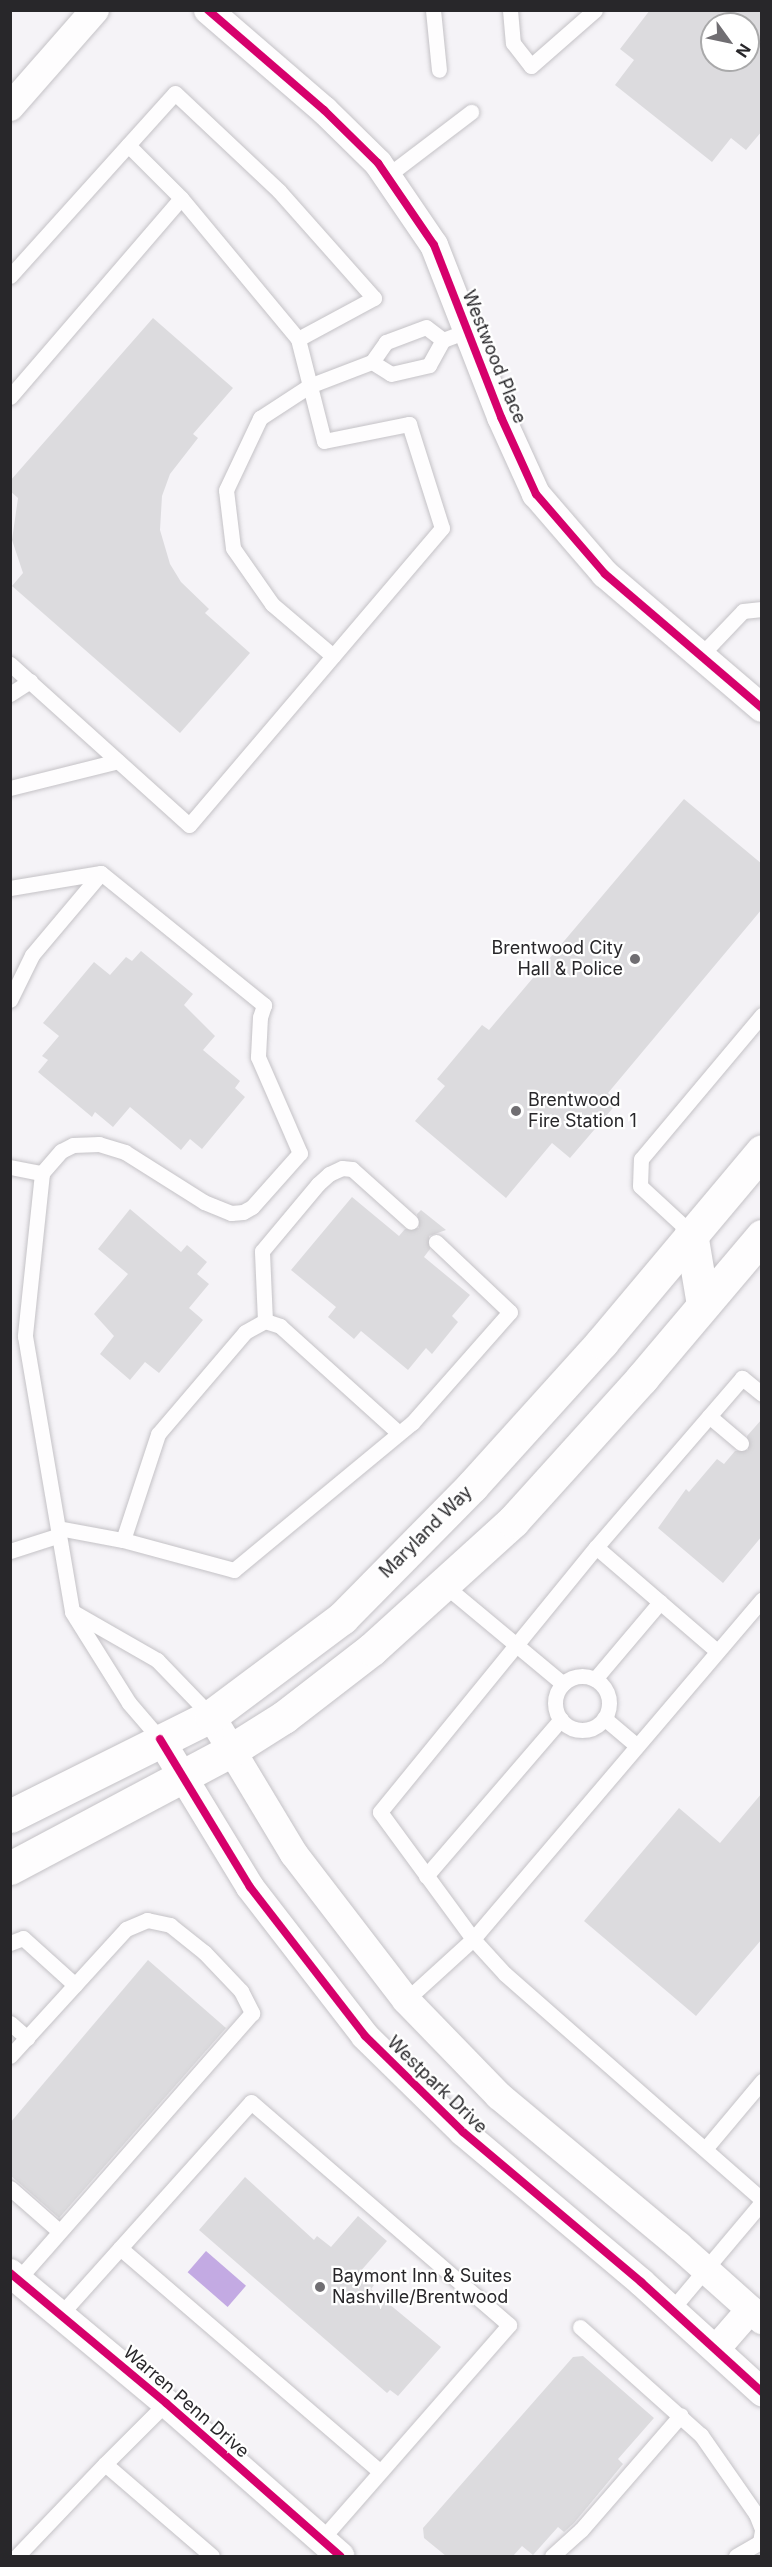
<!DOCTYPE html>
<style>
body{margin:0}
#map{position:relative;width:772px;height:2567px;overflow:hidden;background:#f5f3f7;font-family:Inter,sans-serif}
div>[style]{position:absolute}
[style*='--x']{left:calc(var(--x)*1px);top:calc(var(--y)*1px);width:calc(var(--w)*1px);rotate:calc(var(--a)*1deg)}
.water>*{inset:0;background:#c3aae3;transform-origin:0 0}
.building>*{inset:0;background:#dcdbde}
.roads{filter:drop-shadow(0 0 2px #c4c2c6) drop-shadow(0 0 2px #c4c2c6)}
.lane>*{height:15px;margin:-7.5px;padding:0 7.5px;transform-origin:7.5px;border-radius:7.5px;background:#fefdfe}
.lane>.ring{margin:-7.5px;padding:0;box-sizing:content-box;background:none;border:15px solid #fefdfe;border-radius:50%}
.street>*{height:28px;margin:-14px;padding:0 14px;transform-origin:14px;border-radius:14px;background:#fefdfe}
.secondary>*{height:33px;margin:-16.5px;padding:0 16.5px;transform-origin:16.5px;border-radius:16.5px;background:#fefdfe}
.cycleway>*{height:8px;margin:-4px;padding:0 4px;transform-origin:4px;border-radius:4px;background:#d6006c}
.dots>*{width:16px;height:16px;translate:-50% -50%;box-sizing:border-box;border:3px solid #fff;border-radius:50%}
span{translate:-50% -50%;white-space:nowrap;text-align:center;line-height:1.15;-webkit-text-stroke:4.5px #fff;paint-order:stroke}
.street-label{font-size:18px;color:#28272a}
.poi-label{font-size:18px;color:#28272a}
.right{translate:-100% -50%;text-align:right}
.left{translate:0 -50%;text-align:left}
.frame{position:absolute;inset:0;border:12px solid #28272a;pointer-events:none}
.north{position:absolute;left:700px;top:12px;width:60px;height:60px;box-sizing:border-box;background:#fff;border:2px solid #a9a9aa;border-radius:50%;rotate:123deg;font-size:16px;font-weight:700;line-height:24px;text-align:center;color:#28272a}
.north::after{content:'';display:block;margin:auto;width:21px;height:27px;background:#706e72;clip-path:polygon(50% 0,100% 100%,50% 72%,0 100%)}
</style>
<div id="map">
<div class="water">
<div style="left:206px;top:2251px;width:53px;height:28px;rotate:41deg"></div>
</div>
<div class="building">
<div style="clip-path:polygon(evenodd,650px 10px,762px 10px,762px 131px,746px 150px,731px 138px,712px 162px,615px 85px,634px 60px,620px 49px,650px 10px,712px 24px,748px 24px,748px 60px,712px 60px,712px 24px)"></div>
<div style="clip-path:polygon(153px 318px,233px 388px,193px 434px,198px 438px,170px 474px,162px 496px,160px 530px,170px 564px,181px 582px,209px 609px,205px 613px,250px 653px,180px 733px,12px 586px,23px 573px,12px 540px,18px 498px,10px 491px,10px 481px)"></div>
<div style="clip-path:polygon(684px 799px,762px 864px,762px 909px,608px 1093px,618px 1102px,570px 1158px,552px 1143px,506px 1198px,415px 1121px,445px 1086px,437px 1079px,482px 1025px,489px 1030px)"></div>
<div style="clip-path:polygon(141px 951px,193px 994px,184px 1005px,215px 1036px,203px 1050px,240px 1081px,235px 1088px,245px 1097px,202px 1149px,190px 1139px,181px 1150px,130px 1107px,113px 1127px,95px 1112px,92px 1117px,38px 1072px,48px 1060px,42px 1056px,59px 1036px,43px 1023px,94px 962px,110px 975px,126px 957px,132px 961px)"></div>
<div style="clip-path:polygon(352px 1197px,399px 1236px,405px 1229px,419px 1228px,417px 1214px,421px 1210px,446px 1230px,429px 1236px,430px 1249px,424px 1257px,470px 1295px,452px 1316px,458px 1322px,432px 1354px,426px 1348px,408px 1370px,361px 1331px,354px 1339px,328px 1317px,336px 1307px,291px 1270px)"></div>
<div style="clip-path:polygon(130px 1209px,181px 1252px,187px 1245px,207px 1262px,197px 1274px,209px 1284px,189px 1308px,203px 1320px,159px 1373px,145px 1362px,130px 1380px,100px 1354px,114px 1336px,94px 1314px,128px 1274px,98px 1249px)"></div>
<div style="clip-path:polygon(762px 1419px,762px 1536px,723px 1583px,658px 1528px,686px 1489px,689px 1492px,717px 1459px,724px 1464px,735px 1451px,748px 1450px,747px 1436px)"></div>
<div style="clip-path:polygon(762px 1793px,762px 1939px,696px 2016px,584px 1921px,679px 1808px,720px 1843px)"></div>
<div style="clip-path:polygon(148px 1960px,226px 2028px,59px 2218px,10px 2175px,10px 2123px)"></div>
<div style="clip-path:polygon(245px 2177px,314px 2240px,317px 2236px,331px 2247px,358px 2216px,387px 2241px,359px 2273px,374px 2285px,371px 2289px,441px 2347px,398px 2396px,390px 2390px,387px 2393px,199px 2230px)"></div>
<div style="clip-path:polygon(583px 2356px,654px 2418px,618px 2459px,623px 2464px,574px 2523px,564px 2532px,558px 2527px,533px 2555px,522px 2546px,513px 2556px,446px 2556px,424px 2538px,423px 2528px,573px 2357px)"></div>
</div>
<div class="roads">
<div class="lane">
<div style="--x:433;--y:10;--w:60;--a:84.3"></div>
<div style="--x:510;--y:10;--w:33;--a:85"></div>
<div style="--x:513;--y:43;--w:29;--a:52"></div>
<div style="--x:531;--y:66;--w:85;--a:-41.2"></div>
<div style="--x:128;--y:145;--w:75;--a:45"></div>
<div style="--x:387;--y:176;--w:106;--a:-37.3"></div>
<div style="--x:10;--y:276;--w:246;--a:-48"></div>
<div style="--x:175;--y:93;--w:143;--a:43.3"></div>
<div style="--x:279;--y:191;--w:143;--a:48.4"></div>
<div style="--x:374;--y:298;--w:86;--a:151.7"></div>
<div style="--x:298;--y:339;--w:105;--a:75.7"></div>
<div style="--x:324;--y:441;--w:87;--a:-11.3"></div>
<div style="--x:409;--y:424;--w:109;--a:72.4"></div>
<div style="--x:442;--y:528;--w:390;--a:130.4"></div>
<div style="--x:189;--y:825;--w:241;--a:-138"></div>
<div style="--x:443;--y:340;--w:21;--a:-143"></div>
<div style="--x:426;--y:327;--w:43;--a:159.4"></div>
<div style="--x:386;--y:342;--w:24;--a:125"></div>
<div style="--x:372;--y:362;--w:22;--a:32"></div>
<div style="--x:391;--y:374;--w:39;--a:-13"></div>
<div style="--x:429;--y:365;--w:29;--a:-61"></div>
<div style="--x:443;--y:340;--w:26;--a:-21"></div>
<div style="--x:10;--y:397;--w:262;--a:-49.3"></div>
<div style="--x:181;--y:198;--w:183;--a:50.3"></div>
<div style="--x:333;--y:656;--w:80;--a:-139.6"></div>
<div style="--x:272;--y:604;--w:68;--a:-124.9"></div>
<div style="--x:233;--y:548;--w:58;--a:-96.9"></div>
<div style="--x:226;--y:490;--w:80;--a:-64.7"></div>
<div style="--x:260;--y:418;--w:59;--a:-33.1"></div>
<div style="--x:309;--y:386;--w:67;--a:-20.9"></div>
<div style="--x:700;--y:656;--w:62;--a:-46.3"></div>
<div style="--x:743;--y:611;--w:19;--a:-6"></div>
<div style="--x:10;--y:694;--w:24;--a:-33"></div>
<div style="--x:10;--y:788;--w:111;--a:-14"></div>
<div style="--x:10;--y:888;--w:92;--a:-9.4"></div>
<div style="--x:101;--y:873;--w:210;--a:39"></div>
<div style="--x:264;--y:1005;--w:13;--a:108"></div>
<div style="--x:260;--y:1017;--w:40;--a:92.9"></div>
<div style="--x:258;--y:1057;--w:105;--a:66.4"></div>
<div style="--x:300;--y:1153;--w:72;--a:131.6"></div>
<div style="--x:252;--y:1207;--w:10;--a:151"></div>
<div style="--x:243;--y:1212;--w:12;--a:175"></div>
<div style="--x:231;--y:1213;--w:29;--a:-158"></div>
<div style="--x:204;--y:1202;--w:93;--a:-147.7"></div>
<div style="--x:125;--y:1152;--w:27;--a:-163"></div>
<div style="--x:99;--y:1144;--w:26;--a:178"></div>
<div style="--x:73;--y:1145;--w:13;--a:153"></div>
<div style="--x:61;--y:1151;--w:29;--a:131"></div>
<div style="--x:42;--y:1173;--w:164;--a:96"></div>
<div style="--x:25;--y:1336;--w:280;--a:80.3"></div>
<div style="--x:72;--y:1612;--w:107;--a:57.9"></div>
<div style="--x:129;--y:1703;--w:48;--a:49.3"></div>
<div style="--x:10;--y:1000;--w:50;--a:-63.9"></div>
<div style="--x:32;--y:955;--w:107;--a:-49.9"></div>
<div style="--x:10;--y:1167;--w:33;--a:11"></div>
<div style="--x:691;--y:1233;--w:69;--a:-137.3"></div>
<div style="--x:640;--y:1186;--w:27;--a:-88"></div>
<div style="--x:641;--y:1159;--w:188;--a:-50"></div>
<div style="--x:265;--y:1321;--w:16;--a:18"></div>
<div style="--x:280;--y:1326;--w:160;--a:42"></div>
<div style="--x:762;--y:1394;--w:26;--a:-141"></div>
<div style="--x:742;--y:1378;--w:223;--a:130.8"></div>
<div style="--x:596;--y:1547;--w:342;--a:129.2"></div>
<div style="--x:380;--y:1812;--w:157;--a:53.8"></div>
<div style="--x:473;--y:1939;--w:47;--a:47.6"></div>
<div style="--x:505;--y:1974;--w:342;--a:41.3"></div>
<div style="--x:709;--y:1416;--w:42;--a:40.2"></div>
<div style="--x:58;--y:1528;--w:66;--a:10.5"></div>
<div style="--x:123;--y:1540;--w:115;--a:15.1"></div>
<div style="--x:234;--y:1570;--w:231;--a:-39.6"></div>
<div style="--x:412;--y:1423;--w:148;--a:-48.6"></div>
<div style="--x:510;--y:1312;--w:102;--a:-136.6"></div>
<div style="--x:123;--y:1540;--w:112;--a:-71.7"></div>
<div style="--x:158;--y:1434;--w:134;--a:-49.5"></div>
<div style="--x:245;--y:1332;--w:23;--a:-29"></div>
<div style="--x:265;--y:1321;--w:70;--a:-92.5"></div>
<div style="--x:262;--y:1251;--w:87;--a:-50.1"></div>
<div style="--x:318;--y:1184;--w:15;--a:-42"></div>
<div style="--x:329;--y:1174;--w:14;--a:-25"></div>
<div style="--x:342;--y:1168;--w:10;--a:6"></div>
<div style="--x:352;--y:1169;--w:79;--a:41.9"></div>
<div style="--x:596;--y:1547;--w:160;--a:40.7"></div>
<div style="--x:10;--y:1551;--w:52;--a:-17.7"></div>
<div style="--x:443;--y:1584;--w:156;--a:39.8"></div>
<div style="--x:75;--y:1613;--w:95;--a:29.8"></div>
<div style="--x:157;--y:1660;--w:78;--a:46"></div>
<div class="ring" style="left:555px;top:1676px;width:39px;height:39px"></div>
<div style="--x:595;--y:1679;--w:101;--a:-49.8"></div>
<div style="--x:604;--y:1718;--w:43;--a:40.3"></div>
<div style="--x:426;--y:1876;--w:207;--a:-49.3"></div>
<div style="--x:10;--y:1943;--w:14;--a:-21"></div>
<div style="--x:23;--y:1938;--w:70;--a:42.1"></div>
<div style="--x:406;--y:2000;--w:91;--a:-42.3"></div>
<div style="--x:473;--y:1939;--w:446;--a:-49.6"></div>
<div style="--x:10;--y:2023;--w:23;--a:41"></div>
<div style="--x:10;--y:2056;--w:172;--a:-47.6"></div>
<div style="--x:126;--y:1929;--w:23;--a:-23"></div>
<div style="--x:147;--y:1920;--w:24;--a:12"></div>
<div style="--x:170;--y:1925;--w:43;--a:38.5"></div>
<div style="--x:204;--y:1952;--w:54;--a:46.5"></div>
<div style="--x:241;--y:1991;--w:25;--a:63"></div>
<div style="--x:252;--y:2013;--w:354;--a:131.3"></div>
<div style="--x:705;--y:2149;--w:89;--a:-50"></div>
<div style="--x:10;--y:2188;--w:65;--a:41.3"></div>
<div style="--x:120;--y:2248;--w:343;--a:40.7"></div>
<div style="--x:672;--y:2309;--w:140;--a:-49.9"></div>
<div style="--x:60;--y:2315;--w:286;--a:-48.1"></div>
<div style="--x:251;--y:2102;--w:341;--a:40.8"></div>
<div style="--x:509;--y:2325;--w:286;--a:131.2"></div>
<div style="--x:580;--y:2327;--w:162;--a:41.8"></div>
<div style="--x:701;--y:2435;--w:96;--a:55.2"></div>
<div style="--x:756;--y:2514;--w:16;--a:68"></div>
<div style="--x:166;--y:2403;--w:86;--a:135"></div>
<div style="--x:105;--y:2464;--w:141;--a:40.7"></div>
<div style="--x:17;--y:2556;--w:127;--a:-46.3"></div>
<div style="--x:552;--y:2556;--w:39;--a:-42"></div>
<div style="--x:581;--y:2530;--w:152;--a:-49"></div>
<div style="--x:736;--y:2556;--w:28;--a:-30"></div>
<div style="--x:760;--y:2542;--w:11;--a:-80"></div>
</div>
<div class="street">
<div style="--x:208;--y:10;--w:153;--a:40.8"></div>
<div style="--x:324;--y:110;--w:76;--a:44.5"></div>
<div style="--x:378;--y:163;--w:99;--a:55.7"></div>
<div style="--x:434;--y:245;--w:185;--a:68.7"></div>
<div style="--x:501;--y:417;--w:85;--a:65.6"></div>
<div style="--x:536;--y:494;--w:106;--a:49.2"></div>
<div style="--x:605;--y:574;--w:206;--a:40.5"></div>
<div style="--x:10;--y:107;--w:129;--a:-48.8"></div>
<div style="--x:211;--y:1716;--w:161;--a:59"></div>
<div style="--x:294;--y:1854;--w:184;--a:52.5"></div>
<div style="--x:406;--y:2000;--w:134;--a:45.9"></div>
<div style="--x:499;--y:2096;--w:233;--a:39.8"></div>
<div style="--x:678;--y:2245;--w:113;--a:41.8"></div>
<div style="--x:160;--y:1739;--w:173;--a:58.7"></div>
<div style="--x:250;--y:1887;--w:188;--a:52.3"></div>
<div style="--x:365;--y:2036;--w:137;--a:44.4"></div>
<div style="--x:463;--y:2132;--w:233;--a:40.1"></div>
<div style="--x:641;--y:2282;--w:164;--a:42.3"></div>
<div style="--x:10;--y:2273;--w:203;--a:39.8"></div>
<div style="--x:166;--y:2403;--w:232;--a:41.3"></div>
<div style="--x:716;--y:2349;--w:52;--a:-48.9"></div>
</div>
<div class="secondary">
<div style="--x:691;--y:1233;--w:73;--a:80.5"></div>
<div style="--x:10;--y:1816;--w:225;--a:-26.5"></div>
<div style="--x:211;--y:1716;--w:164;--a:-36.8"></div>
<div style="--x:342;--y:1618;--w:185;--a:-45.4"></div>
<div style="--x:472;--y:1486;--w:194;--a:-47.9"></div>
<div style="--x:602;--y:1342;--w:249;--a:-50"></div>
<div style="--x:10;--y:1868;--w:249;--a:-28"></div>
<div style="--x:230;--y:1751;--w:64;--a:-32.2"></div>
<div style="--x:284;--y:1717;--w:111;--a:-37.7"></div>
<div style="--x:372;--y:1649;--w:190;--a:-42.2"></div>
<div style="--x:513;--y:1521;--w:193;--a:-47.9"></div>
<div style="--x:642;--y:1378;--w:186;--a:-49.8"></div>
</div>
</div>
<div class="cycleway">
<div style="--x:208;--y:10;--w:153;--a:40.8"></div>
<div style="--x:324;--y:110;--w:76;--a:44.5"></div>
<div style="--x:378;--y:163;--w:99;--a:55.7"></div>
<div style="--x:434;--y:245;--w:185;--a:68.7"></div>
<div style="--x:501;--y:417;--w:85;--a:65.6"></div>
<div style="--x:536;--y:494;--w:106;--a:49.2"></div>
<div style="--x:605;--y:574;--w:206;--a:40.5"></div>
<div style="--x:160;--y:1739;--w:173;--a:58.7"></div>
<div style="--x:250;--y:1887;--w:188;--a:52.3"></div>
<div style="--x:365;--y:2036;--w:137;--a:44.4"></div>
<div style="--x:463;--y:2132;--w:233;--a:40.1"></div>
<div style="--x:641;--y:2282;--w:164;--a:42.3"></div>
<div style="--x:10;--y:2273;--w:203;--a:39.8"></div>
<div style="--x:166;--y:2403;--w:232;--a:41.3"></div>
</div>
<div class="dots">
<div style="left:635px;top:959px;background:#706e72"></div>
<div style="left:516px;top:1111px;background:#706e72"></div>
<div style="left:320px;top:2287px;background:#706e72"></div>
</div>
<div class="street-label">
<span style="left:494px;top:357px;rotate:68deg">Westwood Place</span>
<span style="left:426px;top:1532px;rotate:-45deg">Maryland Way</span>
<span style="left:437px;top:2085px;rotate:44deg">Westpark Drive</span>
<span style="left:186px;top:2402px;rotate:41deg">Warren Penn Drive</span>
</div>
<div class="poi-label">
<span class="right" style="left:623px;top:959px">Brentwood City<br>Hall &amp; Police</span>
<span class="left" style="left:528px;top:1111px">Brentwood<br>Fire Station 1</span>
<span class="left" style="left:332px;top:2287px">Baymont Inn &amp; Suites<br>Nashville/Brentwood</span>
</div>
<div class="frame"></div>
<div class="north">N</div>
</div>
